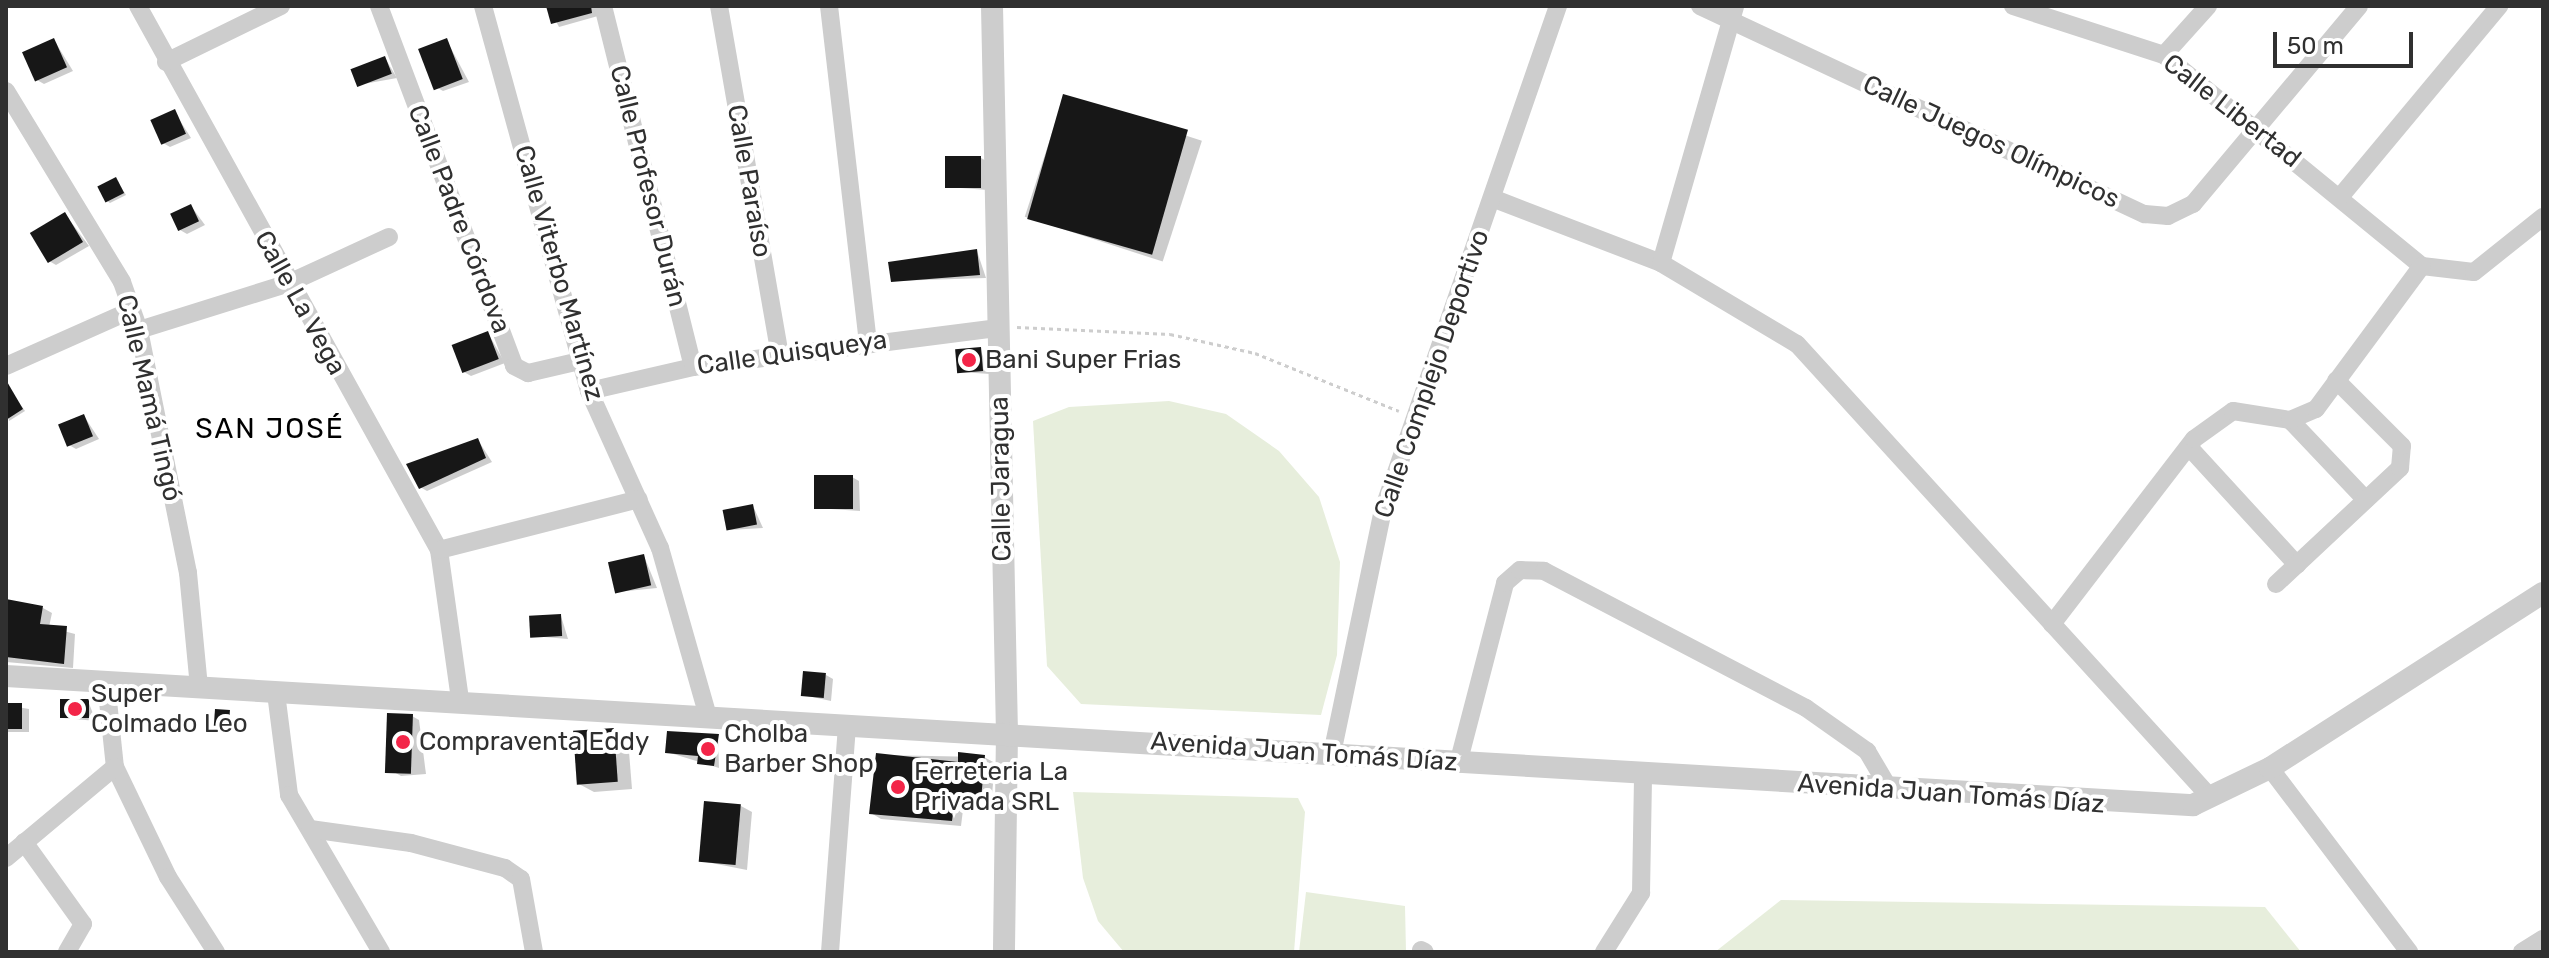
<!DOCTYPE html>
<meta charset="utf-8">
<style>
body{margin:0}
#map{position:relative;width:2549px;height:958px;overflow:hidden;background:#fff;font-family:Rubik,sans-serif}
div>[style]{position:absolute}
[style*='--x']{left:calc(var(--x)*1px);top:calc(var(--y)*1px);width:calc(var(--w)*1px);rotate:calc(var(--a)*1deg)}
.green>*{inset:0;background:#e7eedc}
.shadow>*{inset:0;background:#0003;transform-origin:0 0}
.building>*{inset:0;background:#171717;transform-origin:0 0}
.path>*{height:3px;margin-top:-1.5px;transform-origin:0;background:repeating-linear-gradient(90deg,#cdcdcd 0 4px,transparent 0 8px)}
.minor>*{height:18px;margin:-9px;padding:0 9px;transform-origin:9px;border-radius:9px;background:#cdcdcd}
.tertiary>*{height:22px;margin:-11px;padding:0 11px;transform-origin:11px;border-radius:11px;background:#cdcdcd}
.dots>*{width:22px;height:22px;translate:-50% -50%;box-sizing:border-box;border:4px solid #fff;border-radius:50%}
span{translate:-50% -50%;white-space:nowrap;text-align:center;line-height:1.15;-webkit-text-stroke:8px #fff;paint-order:stroke}
.street-label{font-size:26px;color:#303030}
.poi-label{font-size:26px;color:#303030}
.left{translate:0 -50%;text-align:left}
.neighbourhood-label{font-size:28px;color:#000;letter-spacing:2px}
.frame{position:absolute;inset:0;border:8px solid #303030;pointer-events:none}
.scale{position:absolute;left:2273px;top:32px;width:140px;height:36px;box-sizing:border-box;border:4px solid #303030;border-top:0;padding-left:10px;font-size:24px;line-height:28px;white-space:nowrap;color:#303030;-webkit-text-stroke:6px #fff;paint-order:stroke}
</style>
<div id="map">
<div class="green">
<div style="clip-path:polygon(1169px 401px,1226px 414px,1279px 451px,1319px 497px,1340px 562px,1337px 655px,1321px 715px,1081px 704px,1047px 666px,1033px 421px,1069px 407px)"></div>
<div style="clip-path:polygon(1073px 792px,1298px 798px,1305px 812px,1294px 952px,1124px 952px,1098px 921px,1083px 878px)"></div>
<div style="clip-path:polygon(1306px 892px,1405px 906px,1406px 952px,1299px 952px)"></div>
<div style="clip-path:polygon(1781px 900px,2265px 907px,2301px 952px,1715px 952px)"></div>
</div>
<div class="shadow">
<div style="clip-path:polygon(548px 6px,595px 6px,598px 16px,559px 27px)"></div>
<div style="clip-path:polygon(54px 40px,73px 71px,44px 84px,37px 80px)"></div>
<div style="clip-path:polygon(447px 41px,469px 82px,443px 91px,436px 87px)"></div>
<div style="clip-path:polygon(385px 58px,397px 78px,358px 85px)"></div>
<div style="left:1064px;top:96px;width:145px;height:127px;rotate:18deg"></div>
<div style="clip-path:polygon(174px 111px,191px 138px,170px 147px,163px 143px)"></div>
<div style="clip-path:polygon(981px 158px,988px 162px,988px 190px,947px 187px)"></div>
<div style="clip-path:polygon(116px 179px,126px 195px,110px 203px,107px 201px)"></div>
<div style="clip-path:polygon(191px 206px,205px 225px,187px 234px,180px 230px)"></div>
<div style="clip-path:polygon(65px 214px,89px 246px,56px 265px,49px 261px)"></div>
<div style="clip-path:polygon(977px 251px,986px 278px,893px 281px)"></div>
<div style="clip-path:polygon(488px 333px,505px 363px,471px 376px,464px 372px)"></div>
<div style="clip-path:polygon(980px 349px,990px 374px,960px 372px)"></div>
<div style="clip-path:polygon(15px 397px,25px 411px,9px 421px,6px 403px)"></div>
<div style="clip-path:polygon(84px 416px,99px 439px,76px 449px,69px 445px)"></div>
<div style="clip-path:polygon(478px 440px,492px 462px,427px 491px,420px 487px)"></div>
<div style="clip-path:polygon(852px 477px,859px 481px,860px 511px,816px 508px)"></div>
<div style="clip-path:polygon(753px 506px,763px 528px,729px 530px)"></div>
<div style="clip-path:polygon(644px 556px,657px 588px,617px 592px)"></div>
<div style="clip-path:polygon(6px 602px,43px 608px,52px 613px,49px 627px,75px 634px,73px 668px,6px 662px)"></div>
<div style="clip-path:polygon(561px 616px,568px 639px,532px 636px)"></div>
<div style="clip-path:polygon(826px 675px,833px 679px,831px 701px,803px 695px)"></div>
<div style="clip-path:polygon(88px 701px,96px 721px,63px 718px)"></div>
<div style="clip-path:polygon(6px 705px,29px 709px,29px 732px,6px 732px)"></div>
<div style="clip-path:polygon(229px 712px,231px 732px,216px 729px)"></div>
<div style="clip-path:polygon(412px 716px,419px 720px,426px 774px,401px 776px,394px 772px)"></div>
<div style="clip-path:polygon(613px 730px,628px 739px,632px 789px,594px 792px,579px 784px)"></div>
<div style="clip-path:polygon(718px 736px,719px 768px,667px 752px)"></div>
<div style="clip-path:polygon(878px 755px,984px 757px,995px 763px,991px 805px,964px 802px,961px 826px,881px 819px,871px 813px)"></div>
<div style="clip-path:polygon(741px 806px,752px 812px,747px 870px,701px 861px)"></div>
</div>
<div class="building">
<div style="clip-path:polygon(546px 6px,591px 6px,592px 13px,551px 24px)"></div>
<div style="left:54px;top:38px;width:32px;height:35px;rotate:66deg"></div>
<div style="left:447px;top:38px;width:44px;height:31px;rotate:69deg"></div>
<div style="left:385px;top:56px;width:19px;height:37px;rotate:69deg"></div>
<div style="left:1063px;top:94px;width:130px;height:130px;rotate:16deg"></div>
<div style="left:175px;top:109px;width:27px;height:27px;rotate:66deg"></div>
<div style="left:945px;top:156px;width:36px;height:32px"></div>
<div style="left:116px;top:177px;width:18px;height:21px;rotate:63deg"></div>
<div style="left:191px;top:204px;width:19px;height:23px;rotate:65deg"></div>
<div style="left:65px;top:212px;width:35px;height:41px;rotate:59deg"></div>
<div style="clip-path:polygon(977px 249px,980px 275px,891px 282px,888px 262px)"></div>
<div style="left:488px;top:331px;width:30px;height:39px;rotate:69deg"></div>
<div style="left:981px;top:347px;width:24px;height:26px;rotate:85deg"></div>
<div style="clip-path:polygon(6px 380px,23px 409px,6px 420px)"></div>
<div style="left:84px;top:414px;width:24px;height:28px;rotate:68deg"></div>
<div style="clip-path:polygon(478px 438px,486px 458px,419px 489px,406px 464px)"></div>
<div style="left:853px;top:475px;width:34px;height:39px;rotate:90deg"></div>
<div style="left:753px;top:504px;width:21px;height:31px;rotate:79deg"></div>
<div style="left:644px;top:554px;width:32px;height:37px;rotate:77deg"></div>
<div style="clip-path:polygon(6px 599px,43px 606px,40px 624px,67px 626px,64px 664px,6px 657px)"></div>
<div style="left:561px;top:614px;width:22px;height:32px;rotate:87deg"></div>
<div style="left:803px;top:671px;width:23px;height:25px;rotate:5deg"></div>
<div style="left:89px;top:699px;width:19px;height:29px;rotate:90deg"></div>
<div style="left:6px;top:703px;width:16px;height:26px"></div>
<div style="left:215px;top:709px;width:15px;height:21px;rotate:4deg"></div>
<div style="left:387px;top:713px;width:26px;height:60px;rotate:2deg"></div>
<div style="left:614px;top:728px;width:54px;height:41px;rotate:86deg"></div>
<div style="clip-path:polygon(667px 731px,719px 734px,714px 766px,697px 764px,698px 756px,665px 753px)"></div>
<div style="clip-path:polygon(958px 752px,985px 755px,981px 800px,955px 798px,952px 821px,869px 814px,876px 753px,958px 762px)"></div>
<div style="left:704px;top:801px;width:37px;height:61px;rotate:5deg"></div>
</div>
<div class="path">
<div style="--x:1017;--y:327;--w:153;--a:2.6"></div>
<div style="--x:1170;--y:334;--w:87;--a:12.6"></div>
<div style="--x:1255;--y:353;--w:155;--a:21.9"></div>
</div>
<div class="minor">
<div style="--x:138;--y:6;--w:622;--a:61.04"></div>
<div style="--x:439;--y:550;--w:151;--a:82"></div>
<div style="--x:379;--y:6;--w:384;--a:69.4"></div>
<div style="--x:514;--y:366;--w:16;--a:27"></div>
<div style="--x:528;--y:373;--w:53;--a:-13"></div>
<div style="--x:483;--y:6;--w:399;--a:74.6"></div>
<div style="--x:589;--y:391;--w:172;--a:65.7"></div>
<div style="--x:660;--y:548;--w:176;--a:74.1"></div>
<div style="--x:603;--y:6;--w:372;--a:76"></div>
<div style="--x:719;--y:6;--w:356;--a:80.1"></div>
<div style="--x:829;--y:6;--w:337;--a:83.4"></div>
<div style="--x:1700;--y:6;--w:491;--a:25.1"></div>
<div style="--x:2145;--y:214;--w:23;--a:5"></div>
<div style="--x:2168;--y:216;--w:28;--a:-26"></div>
<div style="--x:2193;--y:204;--w:258;--a:-50"></div>
<div style="--x:2013;--y:6;--w:159;--a:18"></div>
<div style="--x:2164;--y:55;--w:333;--a:39.3"></div>
<div style="--x:2422;--y:266;--w:52;--a:6.6"></div>
<div style="--x:2474;--y:272;--w:88;--a:-38.6"></div>
<div style="--x:2164;--y:55;--w:66;--a:-48.1"></div>
<div style="--x:166;--y:62;--w:128;--a:-26"></div>
<div style="--x:6;--y:91;--w:223;--a:58.7"></div>
<div style="--x:122;--y:282;--w:51;--a:70.5"></div>
<div style="--x:139;--y:330;--w:248;--a:78.6"></div>
<div style="--x:188;--y:573;--w:115;--a:84.5"></div>
<div style="--x:2340;--y:197;--w:249;--a:-50.2"></div>
<div style="--x:1492;--y:198;--w:181;--a:21"></div>
<div style="--x:1661;--y:263;--w:158;--a:30.8"></div>
<div style="--x:1797;--y:344;--w:614;--a:47.64"></div>
<div style="--x:1661;--y:263;--w:267;--a:-73.9"></div>
<div style="--x:139;--y:330;--w:157;--a:-17.4"></div>
<div style="--x:289;--y:283;--w:110;--a:-24.7"></div>
<div style="--x:6;--y:366;--w:138;--a:-24"></div>
<div style="--x:589;--y:391;--w:107;--a:-13"></div>
<div style="--x:693;--y:367;--w:306;--a:-7.3"></div>
<div style="--x:2290;--y:420;--w:110;--a:46.5"></div>
<div style="--x:2189;--y:447;--w:160;--a:47.5"></div>
<div style="--x:439;--y:550;--w:206;--a:-14.3"></div>
<div style="--x:2276;--y:584;--w:170;--a:-43.1"></div>
<div style="--x:2400;--y:468;--w:22;--a:-85"></div>
<div style="--x:2402;--y:446;--w:93;--a:-135"></div>
<div style="--x:2052;--y:624;--w:233;--a:-52.5"></div>
<div style="--x:2194;--y:439;--w:48;--a:-35.7"></div>
<div style="--x:2233;--y:411;--w:58;--a:9"></div>
<div style="--x:2290;--y:420;--w:28;--a:-23"></div>
<div style="--x:2316;--y:409;--w:178;--a:-53.5"></div>
<div style="--x:106;--y:682;--w:85;--a:84"></div>
<div style="--x:115;--y:767;--w:122;--a:64.3"></div>
<div style="--x:168;--y:877;--w:89;--a:57.4"></div>
<div style="--x:276;--y:693;--w:103;--a:82.7"></div>
<div style="--x:289;--y:795;--w:182;--a:59.6"></div>
<div style="--x:1333;--y:749;--w:244;--a:-78.2"></div>
<div style="--x:1383;--y:510;--w:534;--a:-70.85"></div>
<div style="--x:1458;--y:764;--w:187;--a:-75.4"></div>
<div style="--x:1505;--y:583;--w:20;--a:-41"></div>
<div style="--x:1520;--y:570;--w:24;--a:2"></div>
<div style="--x:1544;--y:571;--w:296;--a:27.6"></div>
<div style="--x:1806;--y:708;--w:75;--a:35.2"></div>
<div style="--x:1867;--y:751;--w:45;--a:59.5"></div>
<div style="--x:2270;--y:768;--w:231;--a:52.9"></div>
<div style="--x:310;--y:829;--w:102;--a:7.9"></div>
<div style="--x:411;--y:843;--w:97;--a:14.9"></div>
<div style="--x:505;--y:868;--w:19;--a:35"></div>
<div style="--x:521;--y:879;--w:74;--a:79.9"></div>
<div style="--x:24;--y:842;--w:101;--a:54.3"></div>
<div style="--x:83;--y:924;--w:32;--a:120"></div>
<div style="--x:6;--y:858;--w:142;--a:-39.9"></div>
<div style="--x:1421;--y:950;--w:4;--a:27"></div>
<div style="--x:830;--y:952;--w:227;--a:-85.7"></div>
<div style="--x:1604;--y:952;--w:70;--a:-57.9"></div>
<div style="--x:1641;--y:893;--w:120;--a:-89"></div>
<div style="--x:2522;--y:952;--w:25;--a:-32"></div>
</div>
<div class="tertiary">
<div style="--x:992;--y:6;--w:727;--a:88.82"></div>
<div style="--x:1007;--y:733;--w:219;--a:90.8"></div>
<div style="--x:6;--y:676;--w:2191;--a:3.38"></div>
<div style="--x:2193;--y:805;--w:85;--a:-25.7"></div>
<div style="--x:2270;--y:768;--w:324;--a:-32.7"></div>
</div>
<div class="dots">
<div style="left:969px;top:360px;background:#f32548"></div>
<div style="left:75px;top:709px;background:#f32548"></div>
<div style="left:403px;top:742px;background:#f32548"></div>
<div style="left:708px;top:749px;background:#f32548"></div>
<div style="left:898px;top:787px;background:#f32548"></div>
</div>
<div class="street-label">
<span style="left:2232px;top:111px;rotate:38deg">Calle Libertad</span>
<span style="left:1991px;top:142px;rotate:25deg">Calle Juegos Olímpicos</span>
<span style="left:749px;top:181px;rotate:80deg">Calle Paraíso</span>
<span style="left:648px;top:186px;rotate:76deg">Calle Profesor Durán</span>
<span style="left:459px;top:219px;rotate:69deg">Calle Padre Córdova</span>
<span style="left:559px;top:273px;rotate:74deg">Calle Viterbo Martínez</span>
<span style="left:300px;top:303px;rotate:61deg">Calle La Vega</span>
<span style="left:792px;top:353px;rotate:-8deg">Calle Quisqueya</span>
<span style="left:1432px;top:374px;rotate:-71deg">Calle Complejo Deportivo</span>
<span style="left:149px;top:398px;rotate:77deg">Calle Mamá Tingó</span>
<span style="left:1001px;top:479px;rotate:-91deg">Calle Jaragua</span>
<span style="left:1304px;top:752px;rotate:4deg">Avenida Juan Tomás Díaz</span>
<span style="left:1951px;top:794px;rotate:4deg">Avenida Juan Tomás Díaz</span>
</div>
<div class="poi-label">
<span class="left" style="left:985px;top:360px">Bani Super Frias</span>
<span class="left" style="left:91px;top:709px">Super<br>Colmado Leo</span>
<span class="left" style="left:724px;top:749px">Cholba<br>Barber Shop</span>
<span class="left" style="left:419px;top:742px">Compraventa Eddy</span>
<span class="left" style="left:914px;top:787px">Ferreteria La<br>Privada SRL</span>
</div>
<div class="neighbourhood-label">
<span style="left:270px;top:429px">SAN JOSÉ</span>
</div>
<div class="frame"></div>
<div class="scale">50 m</div>
</div>
